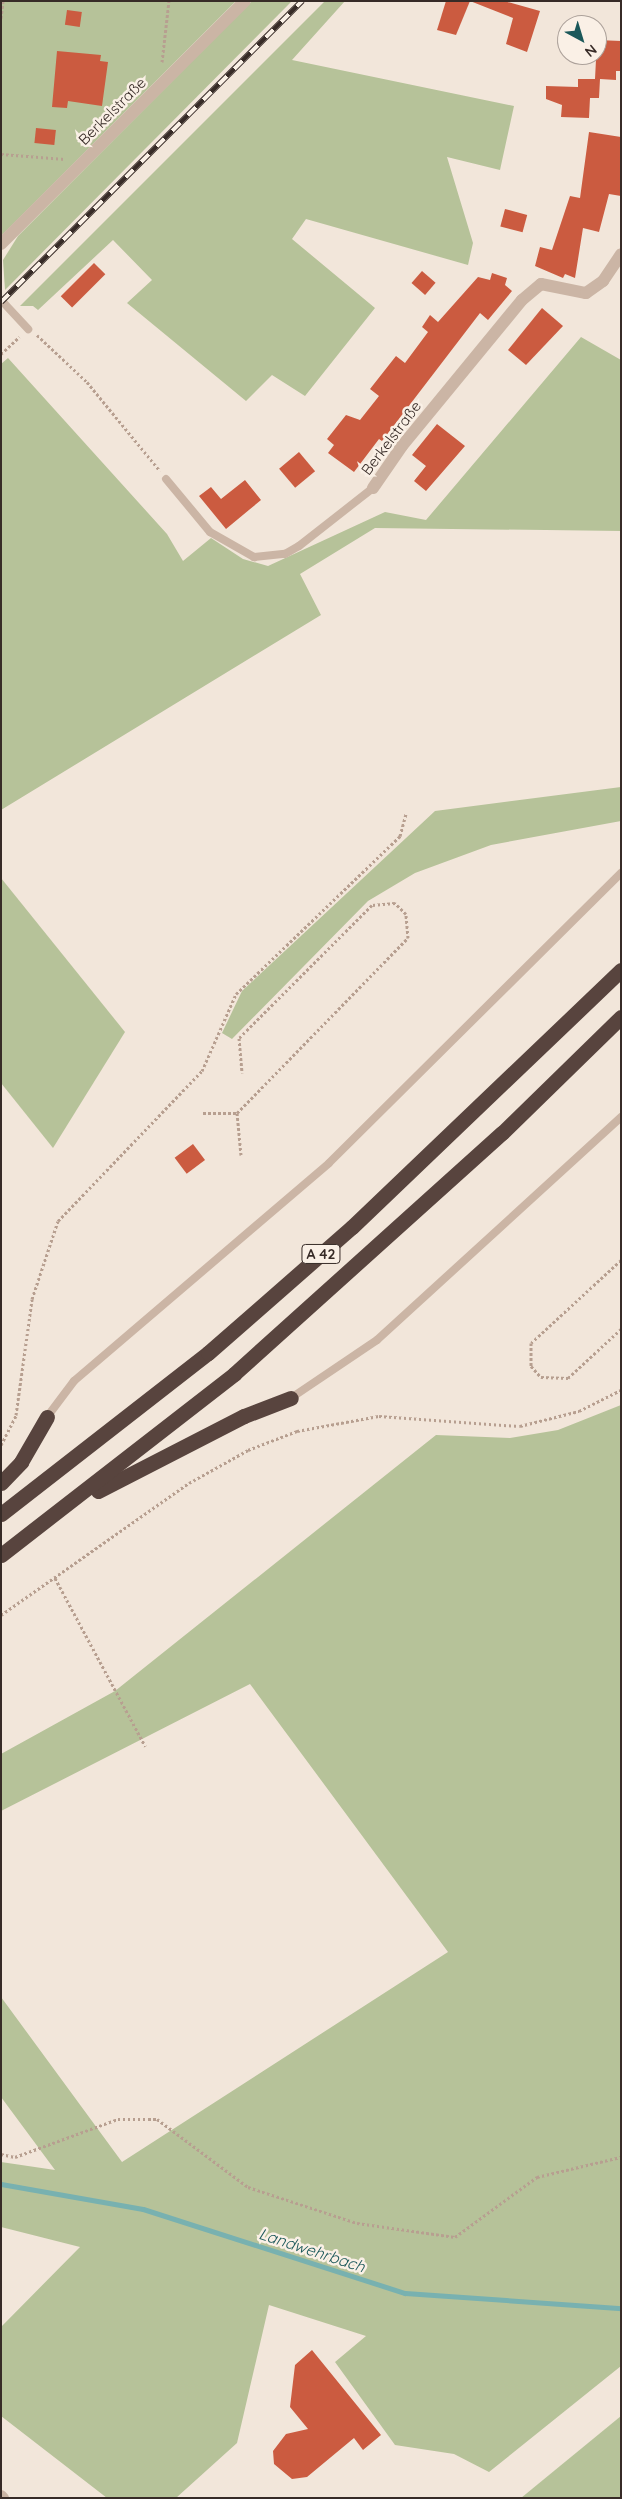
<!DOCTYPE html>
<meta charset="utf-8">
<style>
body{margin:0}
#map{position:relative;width:622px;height:2499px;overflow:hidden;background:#f2e6da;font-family:Quicksand,sans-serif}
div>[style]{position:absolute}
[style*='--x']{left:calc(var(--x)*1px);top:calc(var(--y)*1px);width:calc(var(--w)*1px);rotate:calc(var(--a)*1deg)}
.green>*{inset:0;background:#b6c299}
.stream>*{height:5px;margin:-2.5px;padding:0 2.5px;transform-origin:2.5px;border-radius:2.5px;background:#78b1b0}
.building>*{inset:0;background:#cb5b40;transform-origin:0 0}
.path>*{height:3px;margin-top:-1.5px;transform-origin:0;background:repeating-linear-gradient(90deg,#b79f90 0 2.5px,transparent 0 5px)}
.service>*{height:8px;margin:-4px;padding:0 4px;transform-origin:4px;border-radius:4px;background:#cbb5a5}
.minor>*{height:12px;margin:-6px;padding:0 6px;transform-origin:6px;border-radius:6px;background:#cbb5a5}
.tertiary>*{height:12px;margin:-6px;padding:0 6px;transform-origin:6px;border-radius:6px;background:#cbb5a5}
.motorway>*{height:15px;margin:-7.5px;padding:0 7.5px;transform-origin:7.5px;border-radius:7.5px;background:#58443e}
.rail>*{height:5.5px;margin-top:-2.75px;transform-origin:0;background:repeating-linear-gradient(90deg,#faf0e6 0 11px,#372b27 0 22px);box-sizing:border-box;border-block:1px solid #372b27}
span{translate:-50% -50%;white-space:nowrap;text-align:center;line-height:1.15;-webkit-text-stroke:5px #faf0e6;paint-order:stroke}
.shield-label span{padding:1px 4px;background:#faf0e6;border:1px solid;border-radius:4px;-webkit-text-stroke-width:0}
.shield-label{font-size:14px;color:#372b27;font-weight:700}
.street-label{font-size:15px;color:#372b27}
.water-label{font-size:16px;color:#1b585a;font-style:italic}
.frame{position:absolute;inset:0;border:2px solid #372b27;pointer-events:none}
.north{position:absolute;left:557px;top:15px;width:50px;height:50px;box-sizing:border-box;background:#faf0e6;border:1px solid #aca19a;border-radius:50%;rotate:141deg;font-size:14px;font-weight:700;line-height:20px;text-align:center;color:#372b27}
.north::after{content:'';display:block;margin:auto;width:18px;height:22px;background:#1b585a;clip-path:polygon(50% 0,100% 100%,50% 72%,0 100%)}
</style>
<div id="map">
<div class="green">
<div style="clip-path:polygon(1px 1px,236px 1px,1px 236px)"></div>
<div style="clip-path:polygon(252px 1px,292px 1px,5px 290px,3px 260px,18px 236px)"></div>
<div style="clip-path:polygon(325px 1px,345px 1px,292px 60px,514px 106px,500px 170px,447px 157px,473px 243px,468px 265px,306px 219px,292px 239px,375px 308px,305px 396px,272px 375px,246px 401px,127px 303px,152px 280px,113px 240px,38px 310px,33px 306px,20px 306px)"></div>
<div style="clip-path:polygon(581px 337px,621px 360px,621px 531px,375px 528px,300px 574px,321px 615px,1px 810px,1px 364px,8px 358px,167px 534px,183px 561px,211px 538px,243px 559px,268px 566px,385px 512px,426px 520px)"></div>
<div style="clip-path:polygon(621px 787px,621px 821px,491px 845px,415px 873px,368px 901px,232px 1039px,222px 1033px,242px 991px,435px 811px)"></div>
<div style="clip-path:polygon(1px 878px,125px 1032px,53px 1148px,1px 1083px)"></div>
<div style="clip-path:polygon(621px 1405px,621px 2366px,489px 2472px,454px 2454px,395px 2445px,335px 2362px,366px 2336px,269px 2305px,237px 2443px,176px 2498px,107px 2498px,1px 2416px,1px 2327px,80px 2247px,1px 2227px,1px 2162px,55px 2170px,1px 2097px,1px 1997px,122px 2162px,448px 1952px,250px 1684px,1px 1811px,1px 1754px,115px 1691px,436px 1435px,510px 1438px,558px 1430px)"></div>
<div style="clip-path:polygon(621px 2416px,621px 2498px,521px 2498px)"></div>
</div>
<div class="stream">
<div style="--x:1;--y:2184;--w:144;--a:10"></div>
<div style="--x:143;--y:2209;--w:275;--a:17.8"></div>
<div style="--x:405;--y:2293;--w:217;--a:4"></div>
</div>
<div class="building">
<div style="clip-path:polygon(446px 1px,470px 1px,456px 35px,437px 30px)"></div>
<div style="clip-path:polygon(470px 1px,504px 1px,540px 11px,527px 52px,506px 44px,513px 18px)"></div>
<div style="left:67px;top:10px;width:15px;height:15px;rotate:8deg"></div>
<div style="clip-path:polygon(597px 40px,621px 41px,621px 71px,616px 71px,616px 80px,600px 79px,599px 98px,590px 98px,589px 118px,561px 117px,562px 105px,546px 99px,546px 86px,578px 87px,578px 79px,595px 79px)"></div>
<div style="clip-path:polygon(57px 51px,101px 55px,100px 61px,108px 62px,102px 106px,68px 101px,67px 108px,52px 107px)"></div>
<div style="left:36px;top:128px;width:20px;height:15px;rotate:6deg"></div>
<div style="clip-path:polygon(589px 132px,621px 137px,621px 196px,609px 194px,599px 232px,583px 228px,575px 278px,565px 274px,563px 278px,535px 266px,540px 247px,552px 250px,570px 196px,580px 198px)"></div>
<div style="left:505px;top:209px;width:23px;height:18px;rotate:15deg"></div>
<div style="left:94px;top:263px;width:16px;height:47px;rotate:45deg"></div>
<div style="left:422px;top:271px;width:18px;height:16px;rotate:41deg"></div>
<div style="clip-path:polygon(492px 273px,507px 278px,505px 285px,512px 291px,488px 320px,480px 313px,382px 441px,379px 439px,354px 472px,328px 453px,334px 445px,327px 439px,346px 415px,360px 420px,379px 396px,370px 389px,396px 356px,405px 363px,428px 332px,422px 327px,430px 315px,438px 322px,478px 277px,490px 280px)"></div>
<div style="clip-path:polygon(542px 308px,563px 326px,526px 365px,508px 350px)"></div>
<div style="clip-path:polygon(437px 424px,465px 446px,426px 491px,414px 481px,426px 466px,412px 455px)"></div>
<div style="left:299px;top:452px;width:25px;height:26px;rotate:50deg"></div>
<div style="clip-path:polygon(245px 480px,261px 500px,226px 529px,199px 496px,211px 487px,221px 499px)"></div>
<div style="left:193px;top:1144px;width:20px;height:23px;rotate:53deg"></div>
<div style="clip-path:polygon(312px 2350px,381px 2435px,363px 2450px,354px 2438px,307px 2477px,292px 2479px,274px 2464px,273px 2451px,286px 2434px,308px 2429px,290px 2407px,295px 2365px)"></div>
</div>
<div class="path">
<div style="--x:1;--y:18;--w:17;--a:-83"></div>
<div style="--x:162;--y:62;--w:61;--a:-83.5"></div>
<div style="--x:1;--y:154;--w:64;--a:4.5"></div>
<div style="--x:37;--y:335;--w:69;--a:43.2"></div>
<div style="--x:87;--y:382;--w:115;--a:50.6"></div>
<div style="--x:1;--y:354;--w:25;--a:-43"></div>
<div style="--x:203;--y:1113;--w:34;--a:0"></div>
<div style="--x:241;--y:1155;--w:42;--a:-95.4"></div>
<div style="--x:237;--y:1113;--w:245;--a:-45.7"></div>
<div style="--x:408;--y:938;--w:24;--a:-95"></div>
<div style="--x:406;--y:914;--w:16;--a:-135"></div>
<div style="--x:395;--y:903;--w:23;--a:175"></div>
<div style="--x:372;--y:905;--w:188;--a:135"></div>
<div style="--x:239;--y:1038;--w:35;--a:85"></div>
<div style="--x:621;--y:1260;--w:122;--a:137.3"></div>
<div style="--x:531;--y:1343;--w:23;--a:90"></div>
<div style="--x:531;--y:1366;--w:15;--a:48"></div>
<div style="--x:541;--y:1377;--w:27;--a:2"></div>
<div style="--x:568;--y:1378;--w:72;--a:-42.8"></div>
<div style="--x:1;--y:1445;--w:34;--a:-63"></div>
<div style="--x:16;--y:1415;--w:117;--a:-82.1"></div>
<div style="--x:32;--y:1299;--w:82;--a:-71.6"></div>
<div style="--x:58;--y:1221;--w:208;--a:-46.2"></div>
<div style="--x:202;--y:1071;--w:84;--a:-66.2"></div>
<div style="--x:236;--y:994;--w:228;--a:-43.9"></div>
<div style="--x:400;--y:836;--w:23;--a:-75"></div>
<div style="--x:55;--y:1578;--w:191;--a:61.8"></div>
<div style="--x:1;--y:1615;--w:230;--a:-35.1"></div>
<div style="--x:189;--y:1483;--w:68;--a:-29.2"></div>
<div style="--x:248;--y:1450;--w:53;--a:-21.2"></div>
<div style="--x:297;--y:1431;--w:83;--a:-10.4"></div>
<div style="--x:379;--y:1416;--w:141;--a:4.1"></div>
<div style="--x:520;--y:1426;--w:61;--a:-14.3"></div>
<div style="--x:579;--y:1411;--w:47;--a:-26.6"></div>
<div style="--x:1;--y:2154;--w:14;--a:12"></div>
<div style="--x:15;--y:2157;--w:110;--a:-20.3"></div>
<div style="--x:118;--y:2119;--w:39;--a:0"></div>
<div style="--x:157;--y:2119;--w:114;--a:36.8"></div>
<div style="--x:248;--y:2187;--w:115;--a:18.3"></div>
<div style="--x:357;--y:2223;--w:99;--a:8.1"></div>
<div style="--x:455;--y:2237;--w:102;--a:-36.2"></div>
<div style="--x:537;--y:2177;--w:86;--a:-13.4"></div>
</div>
<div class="service">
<div style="--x:1;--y:300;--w:40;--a:47"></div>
<div style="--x:166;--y:479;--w:69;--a:50.3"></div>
<div style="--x:210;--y:532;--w:51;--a:29.6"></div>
<div style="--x:254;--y:557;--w:31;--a:-6"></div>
<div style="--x:285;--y:554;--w:16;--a:-30"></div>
<div style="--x:299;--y:546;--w:94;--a:-38.1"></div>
<div style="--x:291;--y:1398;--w:104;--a:-34"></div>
<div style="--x:377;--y:1340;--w:331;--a:-42.4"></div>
<div style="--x:47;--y:1417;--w:45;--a:-53.1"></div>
<div style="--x:74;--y:1381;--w:335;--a:-40.5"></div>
<div style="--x:329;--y:1163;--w:412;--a:-44.8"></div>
</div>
<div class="minor">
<div style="--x:1;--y:244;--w:344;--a:-44.9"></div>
<div style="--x:373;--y:488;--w:51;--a:-55.4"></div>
<div style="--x:402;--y:446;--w:189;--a:-50.6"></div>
<div style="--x:522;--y:300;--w:25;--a:-40"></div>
<div style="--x:541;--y:284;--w:46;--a:11.3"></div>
<div style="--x:586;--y:293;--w:21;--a:-35"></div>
<div style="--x:603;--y:281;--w:32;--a:-56"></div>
</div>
<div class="tertiary">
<div style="--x:1;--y:2496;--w:3;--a:45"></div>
</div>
<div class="motorway">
<div style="--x:1;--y:1483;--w:29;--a:-46"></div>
<div style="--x:21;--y:1462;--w:52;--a:-60"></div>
<div style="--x:98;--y:1491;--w:164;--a:-27.2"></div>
<div style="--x:244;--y:1416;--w:50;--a:-21"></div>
<div style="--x:1;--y:1514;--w:262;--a:-37.9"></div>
<div style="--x:208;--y:1353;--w:191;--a:-41.2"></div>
<div style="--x:352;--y:1227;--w:372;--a:-43.7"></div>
<div style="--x:1;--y:1555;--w:295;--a:-37.8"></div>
<div style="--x:234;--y:1374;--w:360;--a:-42"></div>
<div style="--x:502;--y:1133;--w:166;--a:-44.3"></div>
</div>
<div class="rail">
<div style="--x:1;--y:302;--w:426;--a:-45"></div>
</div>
<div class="shield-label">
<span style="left:321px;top:1254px">A 42</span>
</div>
<div class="street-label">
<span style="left:112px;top:111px;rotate:-45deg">Berkelstraße</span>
<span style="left:391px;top:438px;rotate:-53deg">Berkelstraße</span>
</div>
<div class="water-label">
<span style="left:312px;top:2250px;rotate:18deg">Landwehrbach</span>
</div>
<div class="frame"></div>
<div class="north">N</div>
</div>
